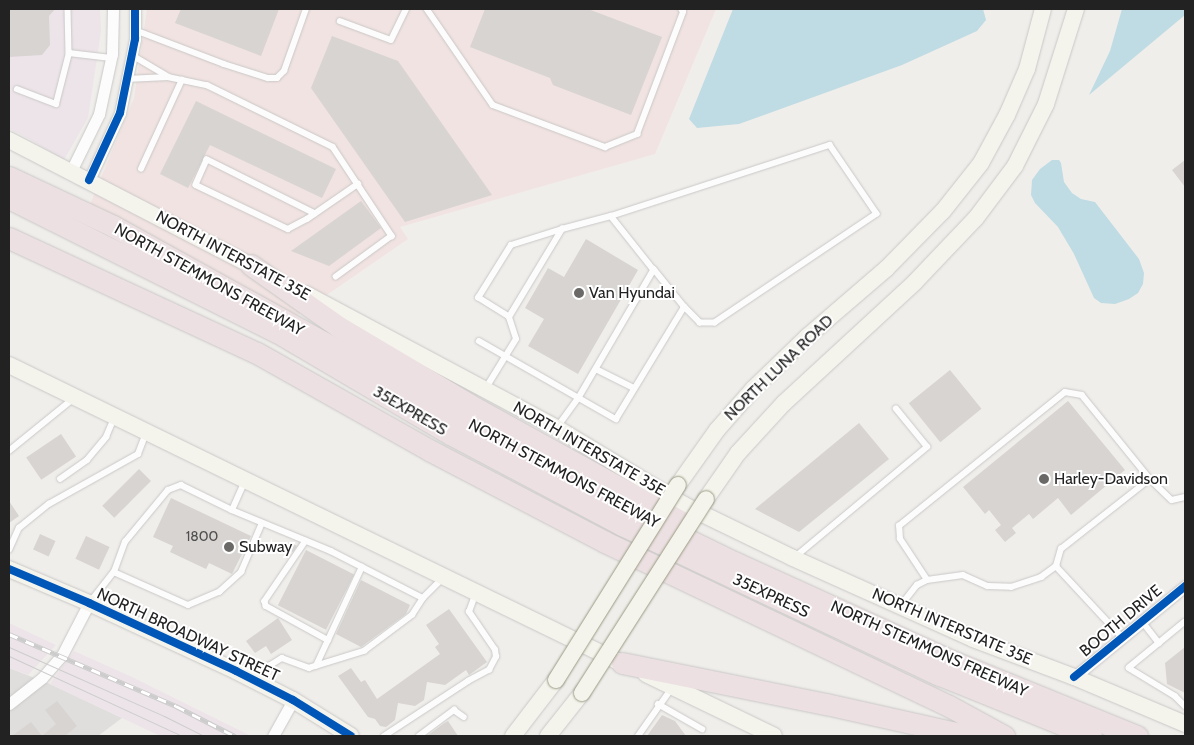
<!DOCTYPE html>
<style>
body{margin:0}
#map{position:relative;width:1194px;height:745px;overflow:hidden;background:#f0eeeb;font-family:Cabin,sans-serif}
div>[style]{position:absolute}
[style*='--x']{left:calc(var(--x)*1px);top:calc(var(--y)*1px);width:calc(var(--w)*1px);rotate:calc(var(--a)*1deg)}
.residential>*{inset:0;background:#dfdedc}
.commercial>*{inset:0;background:#f1e3e1}
.industrial>*{inset:0;background:#ede4e9}
.water>*{inset:0;background:#bfdbe3}
.building>*{inset:0;background:#d7d4d2;transform-origin:0 0}
.roads{filter:drop-shadow(0 0 1px #c9c8c7) drop-shadow(0 0 1px #c9c8c7)}
.lane>*{height:5.5px;margin:-2.75px;padding:0 2.75px;transform-origin:2.75px;border-radius:2.75px;background:#fdfcfc}
.street>*{height:11px;margin:-5.5px;padding:0 5.5px;transform-origin:5.5px;border-radius:5.5px;background:#fdfcfc}
.secondary>*{height:16px;margin:-8px;padding:0 8px;transform-origin:8px;border-radius:8px;background:#f4f4ed}
.highway>*{height:21px;margin:-10.5px;padding:0 10.5px;transform-origin:10.5px;border-radius:10.5px;background:#ece0e2}
.tram>*{height:1px;margin:-0.5px;padding:0 0.5px;transform-origin:0.5px;border-radius:0.5px;background:#ccc}
.rail>*{height:5px;margin-top:-2.5px;transform-origin:0;background:repeating-linear-gradient(90deg,#fff 0 9px,#ccc 0 18px);box-sizing:border-box;border-block:1px solid #ccc}
.bridges{filter:drop-shadow(0 0 1px #999a82) drop-shadow(0 0 1px #999a82)}
.secondary-bridge>*{height:16px;margin:-8px;padding:0 8px;transform-origin:8px;border-radius:8px;background:#f4f4ed}
.cycleway>*{height:8px;margin:-4px;padding:0 4px;transform-origin:4px;border-radius:4px;background:#0057b8}
.dots>*{width:14px;height:14px;translate:-50% -50%;box-sizing:border-box;border:2px solid #fff;border-radius:50%}
span{translate:-50% -50%;white-space:nowrap;text-align:center;line-height:1.15;-webkit-text-stroke:4px #fff;paint-order:stroke}
.number-label{font-size:14px;color:#4f4e4e}
.number-label span{-webkit-text-stroke-width:0}
.street-label{font-size:16px;color:#222}
.poi-label{font-size:16px;color:#222}
.left{translate:0 -50%;text-align:left}
.frame{position:absolute;inset:0;border:10px solid #222;pointer-events:none}
</style>
<div id="map">
<div class="residential">
<div style="clip-path:polygon(9px 668px,50px 684px,122px 718px,98px 736px,9px 736px)"></div>
</div>
<div class="commercial">
<div style="clip-path:polygon(147px 9px,716px 9px,655px 154px,400px 227px,408px 239px,286px 323px,84px 219px,134px 98px)"></div>
</div>
<div class="industrial">
<div style="clip-path:polygon(9px 9px,100px 9px,101px 31px,88px 118px,64px 160px,22px 135px,9px 129px)"></div>
<div style="clip-path:polygon(9px 623px,56px 645px,28px 675px,9px 668px)"></div>
<div style="clip-path:polygon(74px 651px,132px 677px,251px 736px,160px 736px,50px 684px)"></div>
</div>
<div class="water">
<div style="clip-path:polygon(733px 9px,983px 9px,986px 20px,977px 31px,902px 65px,739px 124px,697px 128px,689px 119px)"></div>
<div style="clip-path:polygon(1122px 9px,1185px 9px,1185px 15px,1089px 95px,1110px 51px)"></div>
<div style="clip-path:polygon(1052px 160px,1059px 160px,1061px 163px,1064px 182px,1072px 193px,1081px 199px,1095px 202px,1139px 259px,1144px 273px,1143px 284px,1138px 293px,1129px 299px,1115px 304px,1101px 303px,1094px 298px,1074px 254px,1058px 227px,1035px 203px,1031px 195px,1032px 180px,1040px 169px)"></div>
</div>
<div class="building">
<div style="clip-path:polygon(9px 9px,55px 9px,49px 16px,50px 45px,42px 55px,9px 57px)"></div>
<div style="clip-path:polygon(181px 9px,279px 9px,261px 56px,175px 23px)"></div>
<div style="clip-path:polygon(485px 9px,588px 9px,662px 37px,631px 115px,553px 85px,550px 78px,470px 47px)"></div>
<div style="clip-path:polygon(332px 36px,398px 61px,492px 195px,405px 222px,311px 88px)"></div>
<div style="clip-path:polygon(196px 101px,336px 169px,322px 198px,210px 145px,188px 188px,160px 174px)"></div>
<div style="clip-path:polygon(1185px 160px,1185px 187px,1172px 170px)"></div>
<div style="clip-path:polygon(361px 201px,381px 228px,329px 266px,291px 251px)"></div>
<div style="clip-path:polygon(586px 239px,638px 270px,578px 374px,528px 346px,544px 319px,525px 308px,548px 268px,564px 277px)"></div>
<div style="left:950px;top:370px;width:50px;height:53px;rotate:51deg"></div>
<div style="clip-path:polygon(1068px 401px,1125px 470px,1071px 515px,1058px 498px,1033px 519px,1029px 514px,1012px 528px,1016px 533px,1005px 542px,995px 530px,1001px 525px,989px 510px,985px 514px,963px 487px)"></div>
<div style="clip-path:polygon(859px 423px,889px 459px,799px 532px,755px 509px)"></div>
<div style="left:61px;top:434px;width:27px;height:42px;rotate:56deg"></div>
<div style="left:139px;top:469px;width:17px;height:52px;rotate:45deg"></div>
<div style="clip-path:polygon(171px 498px,251px 536px,232px 574px,209px 563px,206px 569px,170px 552px,173px 546px,153px 537px)"></div>
<div style="clip-path:polygon(9px 501px,19px 516px,9px 523px)"></div>
<div style="left:40px;top:534px;width:17px;height:17px;rotate:24deg"></div>
<div style="left:86px;top:536px;width:26px;height:25px;rotate:25deg"></div>
<div style="clip-path:polygon(289px 542px,297px 546px,293px 552px,286px 549px)"></div>
<div style="left:306px;top:550px;width:54px;height:62px;rotate:27deg"></div>
<div style="clip-path:polygon(361px 580px,410px 605px,406px 614px,361px 647px,336px 634px)"></div>
<div style="clip-path:polygon(449px 609px,487px 662px,469px 675px,466px 670px,445px 685px,427px 682px,424px 700px,415px 706px,398px 703px,395px 720px,386px 727px,380px 726px,375px 719px,368px 717px,338px 676px,351px 668px,361px 682px,365px 680px,377px 699px,440px 654px,435px 647px,439px 644px,426px 625px)"></div>
<div style="clip-path:polygon(278px 618px,292px 640px,271px 654px,266px 646px,255px 653px,246px 641px)"></div>
<div style="clip-path:polygon(1185px 647px,1185px 693px,1167px 684px,1165px 663px)"></div>
<div style="clip-path:polygon(57px 701px,77px 726px,65px 736px,12px 736px,31px 722px,42px 736px,56px 724px,45px 710px)"></div>
<div style="clip-path:polygon(662px 715px,675px 721px,686px 736px,647px 736px)"></div>
<div style="clip-path:polygon(448px 721px,458px 736px,427px 736px,443px 724px)"></div>
</div>
<div class="roads">
<div class="lane">
<div style="--x:68;--y:9;--w:44;--a:88.7"></div>
<div style="--x:69;--y:53;--w:42;--a:6.8"></div>
<div style="--x:427;--y:9;--w:116;--a:55.5"></div>
<div style="--x:493;--y:105;--w:120;--a:20.6"></div>
<div style="--x:605;--y:147;--w:35;--a:-22"></div>
<div style="--x:637;--y:134;--w:130;--a:-69.3"></div>
<div style="--x:683;--y:12;--w:4;--a:-124"></div>
<div style="--x:340;--y:21;--w:54;--a:20.4"></div>
<div style="--x:391;--y:40;--w:34;--a:-64"></div>
<div style="--x:135;--y:30;--w:95;--a:20.9"></div>
<div style="--x:224;--y:64;--w:46;--a:17.7"></div>
<div style="--x:268;--y:78;--w:9;--a:0"></div>
<div style="--x:277;--y:78;--w:10;--a:-45"></div>
<div style="--x:284;--y:71;--w:66;--a:-70.5"></div>
<div style="--x:168;--y:77;--w:40;--a:12"></div>
<div style="--x:207;--y:85;--w:140;--a:26.2"></div>
<div style="--x:333;--y:147;--w:107;--a:56.5"></div>
<div style="--x:392;--y:236;--w:69;--a:143.8"></div>
<div style="--x:126;--y:79;--w:42;--a:-2.7"></div>
<div style="--x:168;--y:77;--w:43;--a:-149.3"></div>
<div style="--x:17;--y:89;--w:42;--a:21"></div>
<div style="--x:56;--y:104;--w:53;--a:-75.7"></div>
<div style="--x:141;--y:169;--w:98;--a:-65.3"></div>
<div style="--x:315;--y:214;--w:121;--a:-153.4"></div>
<div style="--x:207;--y:160;--w:27;--a:114"></div>
<div style="--x:196;--y:185;--w:102;--a:25.6"></div>
<div style="--x:288;--y:229;--w:21;--a:-28"></div>
<div style="--x:307;--y:219;--w:62;--a:-34.5"></div>
<div style="--x:611;--y:216;--w:230;--a:-18"></div>
<div style="--x:830;--y:145;--w:83;--a:55.7"></div>
<div style="--x:877;--y:214;--w:195;--a:146.1"></div>
<div style="--x:715;--y:323;--w:15;--a:180"></div>
<div style="--x:700;--y:323;--w:23;--a:-135"></div>
<div style="--x:509;--y:317;--w:36;--a:-148"></div>
<div style="--x:478;--y:298;--w:62;--a:-58.1"></div>
<div style="--x:511;--y:245;--w:53;--a:-17.4"></div>
<div style="--x:479;--y:341;--w:158;--a:29.7"></div>
<div style="--x:616;--y:419;--w:131;--a:-58.7"></div>
<div style="--x:684;--y:307;--w:48;--a:-129"></div>
<div style="--x:596;--y:369;--w:42;--a:26.6"></div>
<div style="--x:486;--y:388;--w:57;--a:-58.5"></div>
<div style="--x:516;--y:339;--w:23;--a:-108"></div>
<div style="--x:509;--y:317;--w:103;--a:-58.9"></div>
<div style="--x:562;--y:229;--w:51;--a:-14.9"></div>
<div style="--x:611;--y:216;--w:69;--a:51.5"></div>
<div style="--x:654;--y:270;--w:148;--a:120.4"></div>
<div style="--x:579;--y:398;--w:34;--a:126"></div>
<div style="--x:9;--y:451;--w:82;--a:-39.1"></div>
<div style="--x:60;--y:479;--w:33;--a:-35"></div>
<div style="--x:87;--y:460;--w:30;--a:-50"></div>
<div style="--x:106;--y:437;--w:21;--a:-67"></div>
<div style="--x:232;--y:510;--w:107;--a:22.5"></div>
<div style="--x:331;--y:551;--w:103;--a:27.1"></div>
<div style="--x:423;--y:598;--w:27;--a:-45"></div>
<div style="--x:306;--y:541;--w:73;--a:124.3"></div>
<div style="--x:265;--y:601;--w:5;--a:79"></div>
<div style="--x:266;--y:606;--w:71;--a:28.7"></div>
<div style="--x:9;--y:550;--w:24;--a:-66"></div>
<div style="--x:19;--y:528;--w:38;--a:-39"></div>
<div style="--x:49;--y:504;--w:102;--a:-29.3"></div>
<div style="--x:138;--y:454;--w:22;--a:-69"></div>
<div style="--x:795;--y:557;--w:172;--a:-39.8"></div>
<div style="--x:927;--y:447;--w:49;--a:-129.2"></div>
<div style="--x:1056;--y:566;--w:18;--a:-74"></div>
<div style="--x:1061;--y:549;--w:113;--a:-38.2"></div>
<div style="--x:1150;--y:479;--w:30;--a:44"></div>
<div style="--x:1172;--y:500;--w:13;--a:-13"></div>
<div style="--x:114;--y:572;--w:81;--a:24"></div>
<div style="--x:188;--y:605;--w:34;--a:-23"></div>
<div style="--x:219;--y:592;--w:30;--a:-42"></div>
<div style="--x:241;--y:572;--w:53;--a:-66.8"></div>
<div style="--x:927;--y:580;--w:49;--a:-123.4"></div>
<div style="--x:900;--y:539;--w:13;--a:-94"></div>
<div style="--x:899;--y:526;--w:213;--a:-38.9"></div>
<div style="--x:1065;--y:392;--w:17;--a:10"></div>
<div style="--x:1082;--y:395;--w:108;--a:51"></div>
<div style="--x:91;--y:601;--w:37;--a:-52"></div>
<div style="--x:114;--y:572;--w:32;--a:-70"></div>
<div style="--x:125;--y:542;--w:67;--a:-50.4"></div>
<div style="--x:168;--y:490;--w:14;--a:-21"></div>
<div style="--x:181;--y:485;--w:57;--a:26.1"></div>
<div style="--x:232;--y:510;--w:32;--a:-66"></div>
<div style="--x:902;--y:604;--w:24;--a:-52"></div>
<div style="--x:917;--y:585;--w:11;--a:-27"></div>
<div style="--x:927;--y:580;--w:36;--a:-8"></div>
<div style="--x:963;--y:575;--w:27;--a:24"></div>
<div style="--x:988;--y:586;--w:23;--a:2"></div>
<div style="--x:1011;--y:587;--w:32;--a:-18"></div>
<div style="--x:1041;--y:577;--w:19;--a:-36"></div>
<div style="--x:1056;--y:566;--w:97;--a:47.1"></div>
<div style="--x:1142;--y:621;--w:28;--a:52"></div>
<div style="--x:1185;--y:622;--w:72;--a:140.6"></div>
<div style="--x:1129;--y:668;--w:54;--a:31.3"></div>
<div style="--x:1175;--y:696;--w:14;--a:45"></div>
<div style="--x:316;--y:666;--w:109;--a:-65.1"></div>
<div style="--x:260;--y:680;--w:17;--a:-57"></div>
<div style="--x:269;--y:666;--w:15;--a:-32"></div>
<div style="--x:282;--y:658;--w:29;--a:20"></div>
<div style="--x:309;--y:668;--w:58;--a:-17.2"></div>
<div style="--x:364;--y:651;--w:60;--a:-36.9"></div>
<div style="--x:412;--y:615;--w:20;--a:-57"></div>
<div style="--x:658;--y:704;--w:51;--a:29.6"></div>
<div style="--x:384;--y:736;--w:100;--a:-33.2"></div>
<div style="--x:468;--y:681;--w:24;--a:-28"></div>
<div style="--x:489;--y:670;--w:15;--a:-62"></div>
<div style="--x:496;--y:657;--w:7;--a:-98"></div>
<div style="--x:495;--y:650;--w:46;--a:-124.4"></div>
<div style="--x:469;--y:612;--w:20;--a:-70"></div>
<div style="--x:419;--y:736;--w:44;--a:-36.6"></div>
<div style="--x:454;--y:710;--w:12;--a:35"></div>
<div style="--x:638;--y:736;--w:59;--a:-54.7"></div>
</div>
<div class="street">
<div style="--x:71;--y:171;--w:64;--a:-63.8"></div>
<div style="--x:99;--y:114;--w:61;--a:-77.8"></div>
<div style="--x:112;--y:54;--w:45;--a:-88.7"></div>
<div style="--x:89;--y:180;--w:74;--a:-65.2"></div>
<div style="--x:120;--y:113;--w:76;--a:-78.5"></div>
<div style="--x:135;--y:39;--w:30;--a:-90"></div>
<div style="--x:1074;--y:677;--w:144;--a:-39.3"></div>
<div style="--x:9;--y:704;--w:42;--a:-38.2"></div>
<div style="--x:42;--y:678;--w:30;--a:-49"></div>
<div style="--x:62;--y:655;--w:59;--a:-62.6"></div>
<div style="--x:273;--y:736;--w:41;--a:-60.9"></div>
</div>
<div class="secondary">
<div style="--x:9;--y:140;--w:283;--a:27.4"></div>
<div style="--x:306;--y:294;--w:285;--a:28.1"></div>
<div style="--x:557;--y:428;--w:149;--a:31.2"></div>
<div style="--x:684;--y:505;--w:121;--a:25.9"></div>
<div style="--x:793;--y:558;--w:197;--a:24.2"></div>
<div style="--x:973;--y:639;--w:108;--a:20.6"></div>
<div style="--x:1074;--y:677;--w:121;--a:22.9"></div>
<div style="--x:9;--y:365;--w:678;--a:25.96"></div>
<div style="--x:678;--y:485;--w:67;--a:-54.7"></div>
<div style="--x:717;--y:430;--w:55;--a:-48.7"></div>
<div style="--x:753;--y:389;--w:76;--a:-43.9"></div>
<div style="--x:808;--y:336;--w:103;--a:-40.7"></div>
<div style="--x:886;--y:269;--w:81;--a:-45.5"></div>
<div style="--x:943;--y:211;--w:61;--a:-51.6"></div>
<div style="--x:981;--y:163;--w:55;--a:-61.6"></div>
<div style="--x:1007;--y:115;--w:50;--a:-66.5"></div>
<div style="--x:1027;--y:69;--w:62;--a:-75.1"></div>
<div style="--x:706;--y:499;--w:56;--a:-55.2"></div>
<div style="--x:738;--y:453;--w:68;--a:-47.4"></div>
<div style="--x:784;--y:403;--w:178;--a:-42.7"></div>
<div style="--x:915;--y:282;--w:88;--a:-46.4"></div>
<div style="--x:976;--y:218;--w:65;--a:-53.1"></div>
<div style="--x:1015;--y:166;--w:69;--a:-63.4"></div>
<div style="--x:1046;--y:104;--w:100;--a:-72.5"></div>
<div style="--x:9;--y:569;--w:87;--a:23"></div>
<div style="--x:89;--y:603;--w:162;--a:24.8"></div>
<div style="--x:236;--y:671;--w:64;--a:27"></div>
<div style="--x:293;--y:700;--w:68;--a:31.8"></div>
<div style="--x:646;--y:674;--w:142;--a:25.8"></div>
<div style="--x:513;--y:736;--w:71;--a:-52.5"></div>
<div style="--x:548;--y:736;--w:55;--a:-51.7"></div>
</div>
<div class="highway">
<div style="--x:9;--y:177;--w:115;--a:25.2"></div>
<div style="--x:113;--y:226;--w:592;--a:28.9"></div>
<div style="--x:631;--y:512;--w:117;--a:25.9"></div>
<div style="--x:736;--y:563;--w:237;--a:24.4"></div>
<div style="--x:952;--y:661;--w:200;--a:22.1"></div>
<div style="--x:9;--y:198;--w:300;--a:26.6"></div>
<div style="--x:277;--y:332;--w:203;--a:30.5"></div>
<div style="--x:452;--y:435;--w:192;--a:27.9"></div>
<div style="--x:622;--y:525;--w:352;--a:25.3"></div>
<div style="--x:940;--y:675;--w:163;--a:22"></div>
<div style="--x:9;--y:238;--w:273;--a:24.9"></div>
<div style="--x:257;--y:353;--w:200;--a:29.4"></div>
<div style="--x:431;--y:451;--w:196;--a:27.6"></div>
<div style="--x:605;--y:542;--w:381;--a:25.5"></div>
<div style="--x:949;--y:706;--w:63;--a:28.6"></div>
<div style="--x:251;--y:265;--w:108;--a:35.2"></div>
<div style="--x:339;--y:327;--w:163;--a:30.7"></div>
<div style="--x:479;--y:410;--w:230;--a:28.9"></div>
<div style="--x:622;--y:663;--w:208;--a:11.4"></div>
<div style="--x:826;--y:704;--w:147;--a:12.6"></div>
</div>
</div>
<div class="tram">
<div style="--x:9;--y:647;--w:170;--a:24"></div>
<div style="--x:164;--y:716;--w:45;--a:26.6"></div>
<div style="--x:9;--y:656;--w:191;--a:24.8"></div>
</div>
<div class="rail">
<div style="--x:9;--y:634;--w:182;--a:23.3"></div>
<div style="--x:176;--y:706;--w:66;--a:27"></div>
</div>
<div class="bridges">
<div class="secondary-bridge">
<div style="--x:556;--y:680;--w:230;--a:-58"></div>
<div style="--x:582;--y:693;--w:230;--a:-57.4"></div>
</div>
</div>
<div class="cycleway">
<div style="--x:89;--y:180;--w:74;--a:-65.2"></div>
<div style="--x:120;--y:113;--w:76;--a:-78.5"></div>
<div style="--x:135;--y:39;--w:30;--a:-90"></div>
<div style="--x:9;--y:569;--w:87;--a:23"></div>
<div style="--x:89;--y:603;--w:162;--a:24.8"></div>
<div style="--x:236;--y:671;--w:64;--a:27"></div>
<div style="--x:293;--y:700;--w:68;--a:31.8"></div>
<div style="--x:1074;--y:677;--w:144;--a:-39.3"></div>
</div>
<div class="dots">
<div style="left:579px;top:293px;background:#6a6968"></div>
<div style="left:1044px;top:479px;background:#6a6968"></div>
<div style="left:229px;top:547px;background:#6a6968"></div>
</div>
<div class="number-label">
<span style="left:202px;top:536px">1800</span>
</div>
<div class="street-label">
<span style="left:233px;top:256px;rotate:28deg">NORTH INTERSTATE 35E</span>
<span style="left:209px;top:280px;rotate:29deg">NORTH STEMMONS FREEWAY</span>
<span style="left:779px;top:368px;rotate:-44deg">NORTH LUNA ROAD</span>
<span style="left:410px;top:411px;rotate:30deg">35EXPRESS</span>
<span style="left:589px;top:449px;rotate:30deg">NORTH INTERSTATE 35E</span>
<span style="left:564px;top:474px;rotate:28deg">NORTH STEMMONS FREEWAY</span>
<span style="left:771px;top:596px;rotate:25deg">35EXPRESS</span>
<span style="left:1121px;top:621px;rotate:-40deg">BOOTH DRIVE</span>
<span style="left:952px;top:627px;rotate:23deg">NORTH INTERSTATE 35E</span>
<span style="left:188px;top:635px;rotate:25deg">NORTH BROADWAY STREET</span>
<span style="left:929px;top:649px;rotate:24deg">NORTH STEMMONS FREEWAY</span>
</div>
<div class="poi-label">
<span class="left" style="left:589px;top:293px">Van Hyundai</span>
<span class="left" style="left:1054px;top:479px">Harley-Davidson</span>
<span class="left" style="left:239px;top:547px">Subway</span>
</div>
<div class="frame"></div>
</div>
